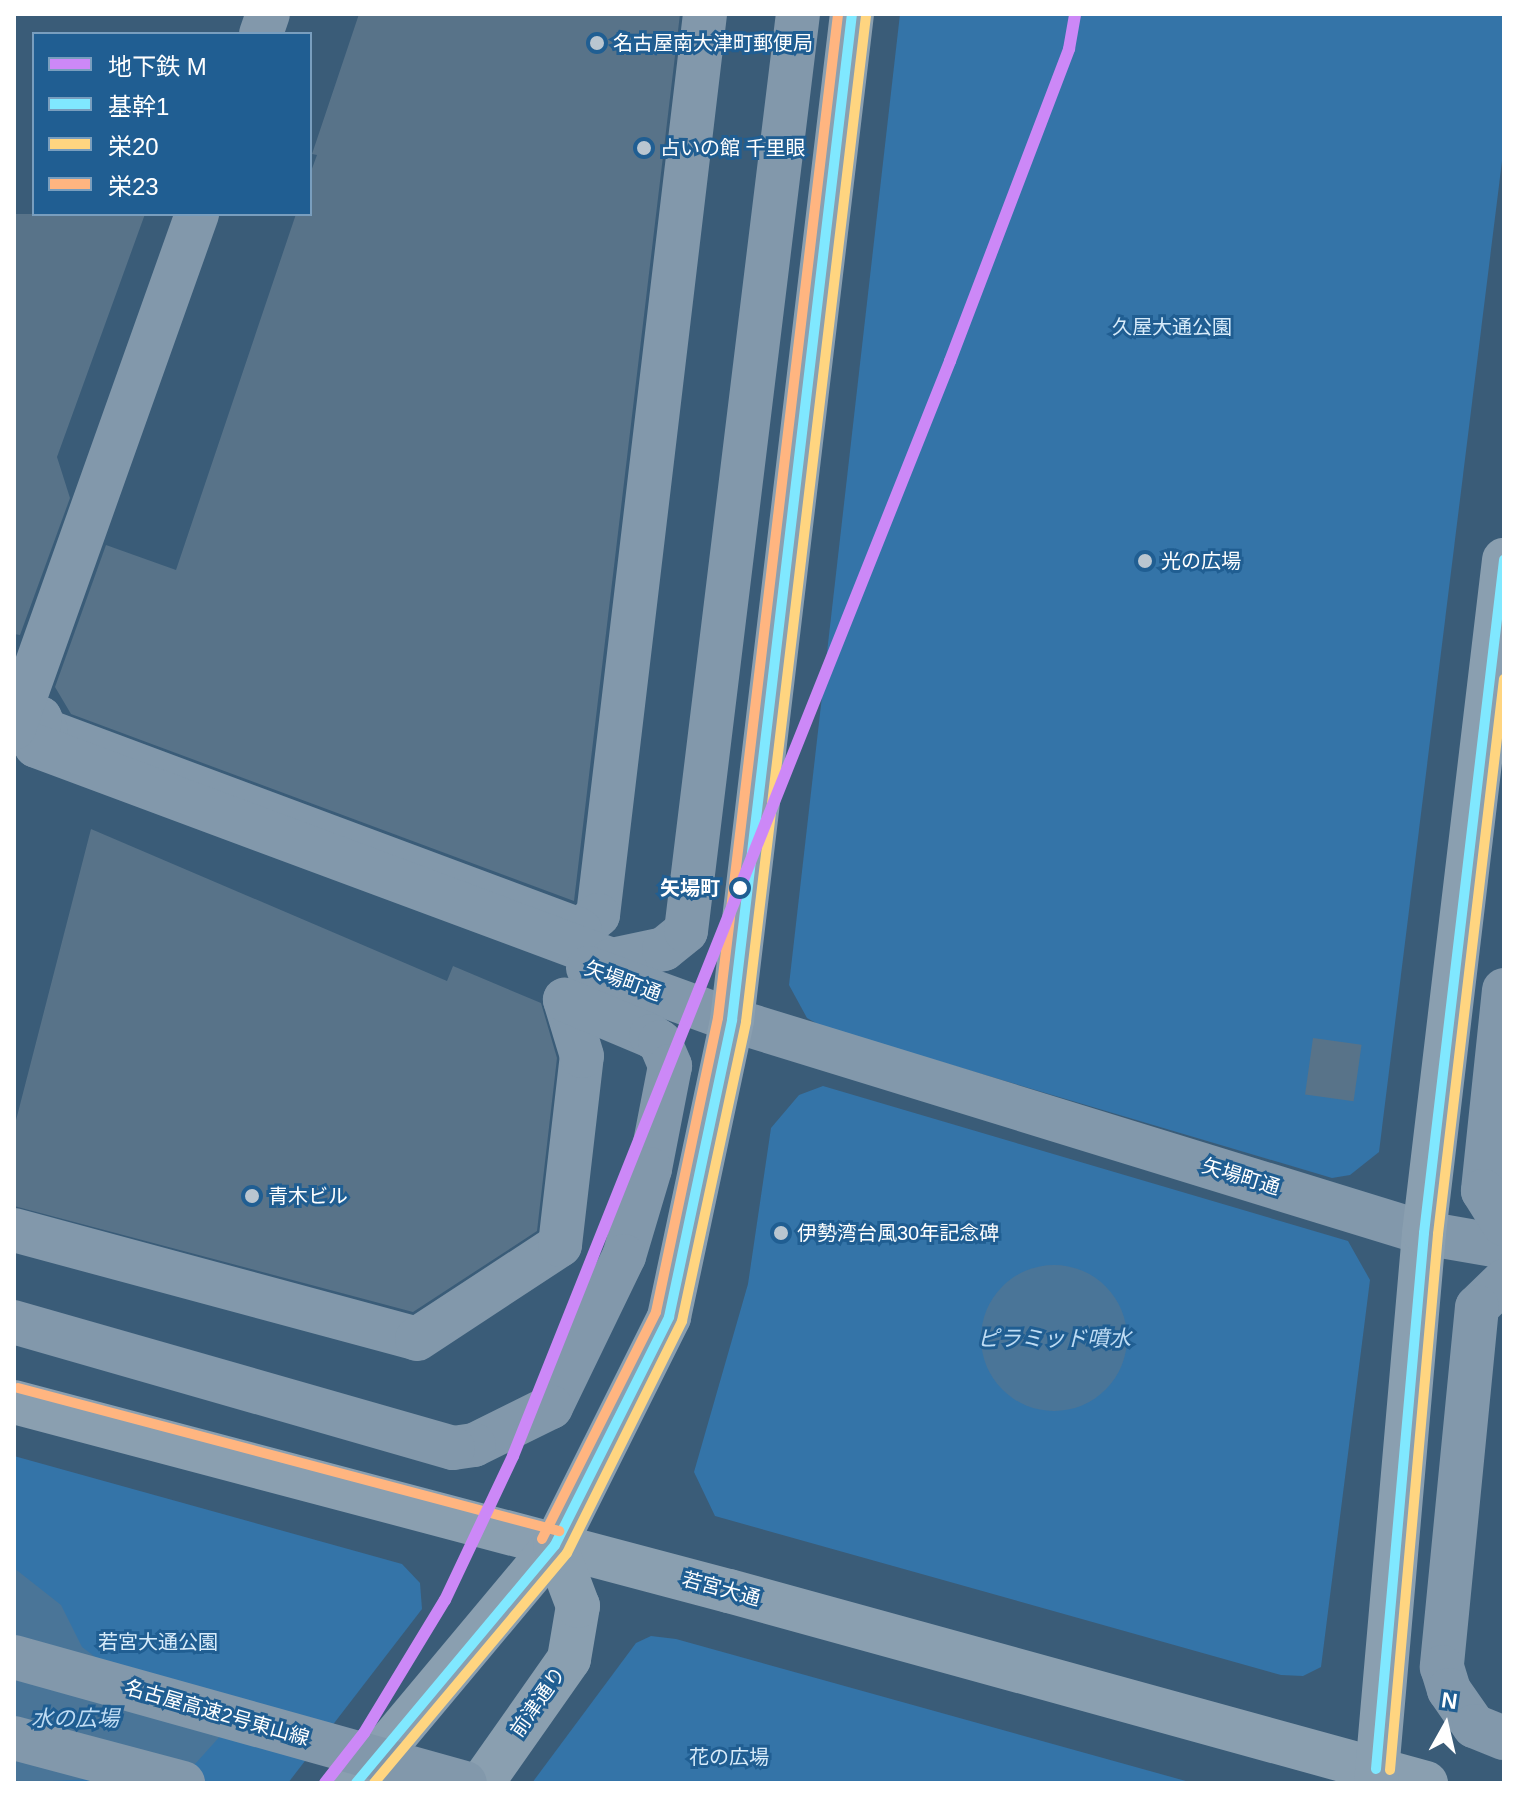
<!DOCTYPE html>
<meta charset="utf-8">
<style>
body{margin:0}
#map{position:relative;width:1518px;height:1797px;overflow:hidden;background:#3a5c78;font-family:Helvetica,"Noto Sans JP",sans-serif}
div>[style]{position:absolute}
[style*='--x']{left:calc(var(--x)*1px);top:calc(var(--y)*1px);width:calc(var(--w)*1px);rotate:calc(var(--a)*1deg)}
.green>*{inset:0;background:#3474a8}
.water>*{inset:0;background:#4a7598}
.round{border-radius:50%}
.building>*{inset:0;background:#587389;transform-origin:0 0}
.street>*{height:44px;margin:-22px;padding:0 22px;transform-origin:22px;border-radius:22px;background:#8298ab}
.secondary>*{height:44px;margin:-22px;padding:0 22px;transform-origin:22px;border-radius:22px;background:#8a9fb0}
.highway>*{height:44px;margin:-22px;padding:0 22px;transform-origin:22px;border-radius:22px;background:#8298ab}
.highway-bridge>*{height:44px;margin:-22px;padding:0 22px;transform-origin:22px;border-radius:22px;background:#8298ab}
.bus-1>*{height:10px;margin:-5px;padding:0 5px;transform-origin:5px;border-radius:5px;background:#80e8ff}
.bus-2>*{height:10px;margin:-5px;padding:0 5px;transform-origin:5px;border-radius:5px;background:#ffd580}
.bus-3>*{height:10px;margin:-5px;padding:0 5px;transform-origin:5px;border-radius:5px;background:#ffb580}
.metro-1>*{height:12px;margin:-6px;padding:0 6px;transform-origin:6px;border-radius:6px;background:#cc88f7}
.dots>*{width:22px;height:22px;translate:-50% -50%;box-sizing:border-box;border:4px solid #205e92;border-radius:50%}
span{translate:-50% -50%;white-space:nowrap;text-align:center;line-height:1.15;-webkit-text-stroke:6px #205e92;paint-order:stroke}
.poi-label{font-size:20px;color:#fff}
.left{translate:0 -50%;text-align:left}
.park-label{font-size:20px;color:#d7ebfa}
.stop-label{font-size:20px;color:#fff;font-weight:700}
.right{translate:-100% -50%;text-align:right}
.street-label{font-size:20px;color:#fff}
.water-label{font-size:22px;color:#bedcf4;font-style:italic}
.frame{position:absolute;inset:0;border:16px solid #fff;pointer-events:none}
.legend{position:absolute;left:32px;top:32px;width:280px;height:184px;box-sizing:border-box;background:#205e92;border:2px solid #799ebe;margin:0;padding:10px 14px;list-style:none;font-size:24px;color:#fff}
.legend li{display:flex;align-items:center;gap:16px;height:40px}
.legend b{width:40px;border:2px solid #799ebe}
.north{position:absolute;left:1406px;top:1685px;width:80px;height:80px;-webkit-text-stroke:6px #205e92;paint-order:stroke;rotate:8deg;font-size:22px;font-weight:700;line-height:32px;text-align:center;color:#fff}
.north::after{content:'';display:block;margin:auto;width:28px;height:36px;background:#fff;clip-path:polygon(50% 0,100% 100%,50% 72%,0 100%)}
</style>
<div id="map">
<div class="green">
<div style="clip-path:polygon(900px 14px,1504px 14px,1504px 145px,1379px 1152px,1350px 1175px,1332px 1178px,823px 1027px,807px 1018px,789px 985px)"></div>
<div style="clip-path:polygon(823px 1086px,1348px 1241px,1370px 1280px,1321px 1667px,1303px 1676px,1281px 1675px,715px 1516px,694px 1472px,748px 1284px,771px 1128px,799px 1095px)"></div>
<div style="clip-path:polygon(14px 1456px,402px 1564px,420px 1583px,422px 1609px,288px 1783px,14px 1783px)"></div>
<div style="clip-path:polygon(651px 1636px,676px 1639px,1193px 1783px,532px 1783px,636px 1643px)"></div>
</div>
<div class="water">
<div class="round" style="left:981px;top:1265px;width:146px;height:146px"></div>
<div style="clip-path:polygon(14px 1568px,61px 1605px,82px 1647px,127px 1681px,249px 1704px,178px 1783px,109px 1778px,14px 1783px)"></div>
</div>
<div class="building">
<div style="clip-path:polygon(359px 14px,680px 14px,574px 901px,71px 714px,55px 687px,106px 545px,176px 570px,296px 214px,310px 214px,310px 174px,317px 155px,312px 154px)"></div>
<div style="clip-path:polygon(14px 214px,145px 214px,57px 457px,70px 498px,20px 635px,14px 634px)"></div>
<div style="clip-path:polygon(91px 829px,447px 981px,453px 966px,541px 1003px,557px 1058px,537px 1231px,413px 1312px,14px 1206px,14px 1128px)"></div>
<div style="left:1313px;top:1038px;width:49px;height:57px;rotate:8deg"></div>
</div>
<div class="street">
<div style="--x:705;--y:14;--w:907;--a:96.77"></div>
<div style="--x:598;--y:915;--w:23;--a:140"></div>
<div style="--x:580;--y:930;--w:570;--a:-159.56"></div>
<div style="--x:46;--y:731;--w:14;--a:-115"></div>
<div style="--x:40;--y:718;--w:28;--a:98"></div>
<div style="--x:36;--y:746;--w:614;--a:20.38"></div>
<div style="--x:612;--y:960;--w:53;--a:-11.9"></div>
<div style="--x:664;--y:949;--w:28;--a:-39"></div>
<div style="--x:686;--y:931;--w:924;--a:-83.04"></div>
<div style="--x:261;--y:34;--w:21;--a:-71"></div>
<div style="--x:14;--y:728;--w:546;--a:-70.4"></div>
<div style="--x:588;--y:968;--w:153;--a:19.9"></div>
<div style="--x:732;--y:1020;--w:724;--a:17.11"></div>
<div style="--x:1424;--y:1233;--w:81;--a:9.9"></div>
<div style="--x:1504;--y:990;--w:202;--a:96"></div>
<div style="--x:1483;--y:1191;--w:39;--a:58"></div>
<div style="--x:14;--y:1230;--w:417;--a:15.1"></div>
<div style="--x:417;--y:1339;--w:171;--a:-33.3"></div>
<div style="--x:560;--y:1245;--w:190;--a:-83.4"></div>
<div style="--x:582;--y:1056;--w:59;--a:-106.9"></div>
<div style="--x:565;--y:1000;--w:93;--a:22.7"></div>
<div style="--x:651;--y:1036;--w:11;--a:34"></div>
<div style="--x:660;--y:1042;--w:26;--a:67"></div>
<div style="--x:670;--y:1066;--w:105;--a:101"></div>
<div style="--x:650;--y:1169;--w:91;--a:106.6"></div>
<div style="--x:624;--y:1256;--w:168;--a:115.8"></div>
<div style="--x:551;--y:1407;--w:86;--a:153.7"></div>
<div style="--x:474;--y:1445;--w:21;--a:172"></div>
<div style="--x:453;--y:1448;--w:457;--a:-164"></div>
<div style="--x:1504;--y:1281;--w:37;--a:136"></div>
<div style="--x:1477;--y:1307;--w:362;--a:95.6"></div>
<div style="--x:1442;--y:1667;--w:24;--a:73"></div>
<div style="--x:1449;--y:1690;--w:44;--a:55.2"></div>
<div style="--x:1474;--y:1726;--w:32;--a:22"></div>
</div>
<div class="secondary">
<div style="--x:14;--y:1402;--w:740;--a:14.81"></div>
<div style="--x:729;--y:1591;--w:723;--a:15.4"></div>
<div style="--x:356;--y:1783;--w:310;--a:-50.1"></div>
<div style="--x:555;--y:1545;--w:255;--a:-63.4"></div>
<div style="--x:669;--y:1317;--w:304;--a:-78"></div>
<div style="--x:732;--y:1020;--w:1013;--a:-83.2"></div>
<div style="--x:482;--y:1783;--w:151;--a:-54.9"></div>
<div style="--x:569;--y:1659;--w:54;--a:-80.4"></div>
<div style="--x:578;--y:1606;--w:65;--a:-110.7"></div>
<div style="--x:1376;--y:1783;--w:552;--a:-85.01"></div>
<div style="--x:1424;--y:1233;--w:678;--a:-83.22"></div>
</div>
<div class="highway">
<div style="--x:14;--y:1738;--w:175;--a:14.9"></div>
</div>
<div class="highway-bridge">
<div style="--x:14;--y:1657;--w:468;--a:15.6"></div>
</div>
<div class="bus-1">
<div style="--x:1376;--y:1769;--w:538;--a:-84.88"></div>
<div style="--x:1424;--y:1233;--w:678;--a:-83.22"></div>
<div style="--x:356;--y:1783;--w:310;--a:-50.1"></div>
<div style="--x:555;--y:1545;--w:255;--a:-63.4"></div>
<div style="--x:669;--y:1317;--w:304;--a:-78"></div>
<div style="--x:732;--y:1020;--w:1013;--a:-83.2"></div>
</div>
<div class="bus-2">
<div style="--x:1390;--y:1770;--w:538;--a:-84.88"></div>
<div style="--x:1438;--y:1234;--w:559;--a:-83.22"></div>
<div style="--x:374;--y:1783;--w:300;--a:-50"></div>
<div style="--x:567;--y:1553;--w:259;--a:-63.6"></div>
<div style="--x:682;--y:1321;--w:306;--a:-77.9"></div>
<div style="--x:746;--y:1022;--w:1013;--a:-83.2"></div>
</div>
<div class="bus-3">
<div style="--x:18;--y:1388;--w:560;--a:14.81"></div>
<div style="--x:542;--y:1539;--w:254;--a:-63.3"></div>
<div style="--x:656;--y:1312;--w:300;--a:-78.1"></div>
<div style="--x:718;--y:1018;--w:1011;--a:-83.18"></div>
</div>
<div class="metro-1">
<div style="--x:325;--y:1783;--w:63;--a:-52"></div>
<div style="--x:364;--y:1733;--w:156;--a:-58.7"></div>
<div style="--x:445;--y:1600;--w:159;--a:-64.7"></div>
<div style="--x:513;--y:1456;--w:1179;--a:-68.24"></div>
<div style="--x:950;--y:361;--w:334;--a:-69.1"></div>
<div style="--x:1069;--y:49;--w:36;--a:-80"></div>
</div>
<div class="dots">
<div style="left:597px;top:43px;background:#bac6d0"></div>
<div style="left:644px;top:148px;background:#bac6d0"></div>
<div style="left:1145px;top:561px;background:#bac6d0"></div>
<div style="left:740px;top:888px;background:#fff"></div>
<div style="left:252px;top:1196px;background:#bac6d0"></div>
<div style="left:781px;top:1233px;background:#bac6d0"></div>
</div>
<div class="poi-label">
<span class="left" style="left:613px;top:43px">名古屋南大津町郵便局</span>
<span class="left" style="left:660px;top:148px">占いの館 千里眼</span>
<span class="left" style="left:1161px;top:561px">光の広場</span>
<span class="left" style="left:268px;top:1196px">青木ビル</span>
<span class="left" style="left:797px;top:1233px">伊勢湾台風30年記念碑</span>
</div>
<div class="park-label">
<span style="left:1172px;top:327px">久屋大通公園</span>
<span style="left:158px;top:1642px">若宮大通公園</span>
<span style="left:729px;top:1757px">花の広場</span>
</div>
<div class="stop-label">
<span class="right" style="left:720px;top:888px">矢場町</span>
</div>
<div class="street-label">
<span style="left:623px;top:981px;rotate:20deg">矢場町通</span>
<span style="left:1241px;top:1177px;rotate:17deg">矢場町通</span>
<span style="left:721px;top:1589px;rotate:15deg">若宮大通</span>
<span style="left:538px;top:1702px;rotate:-55deg">前津通り</span>
<span style="left:217px;top:1713px;rotate:16deg">名古屋高速2号東山線</span>
</div>
<div class="water-label">
<span style="left:1054px;top:1339px">ピラミッド噴水</span>
<span style="left:75px;top:1719px">水の広場</span>
</div>
<div class="frame"></div>
<ul class="legend">
<li><b style="height:10px;background:#cc88f7"></b>地下鉄 M</li>
<li><b style="height:10px;background:#80e8ff"></b>基幹1</li>
<li><b style="height:10px;background:#ffd580"></b>栄20</li>
<li><b style="height:10px;background:#ffb580"></b>栄23</li>
</ul>
<div class="north">N</div>
</div>
